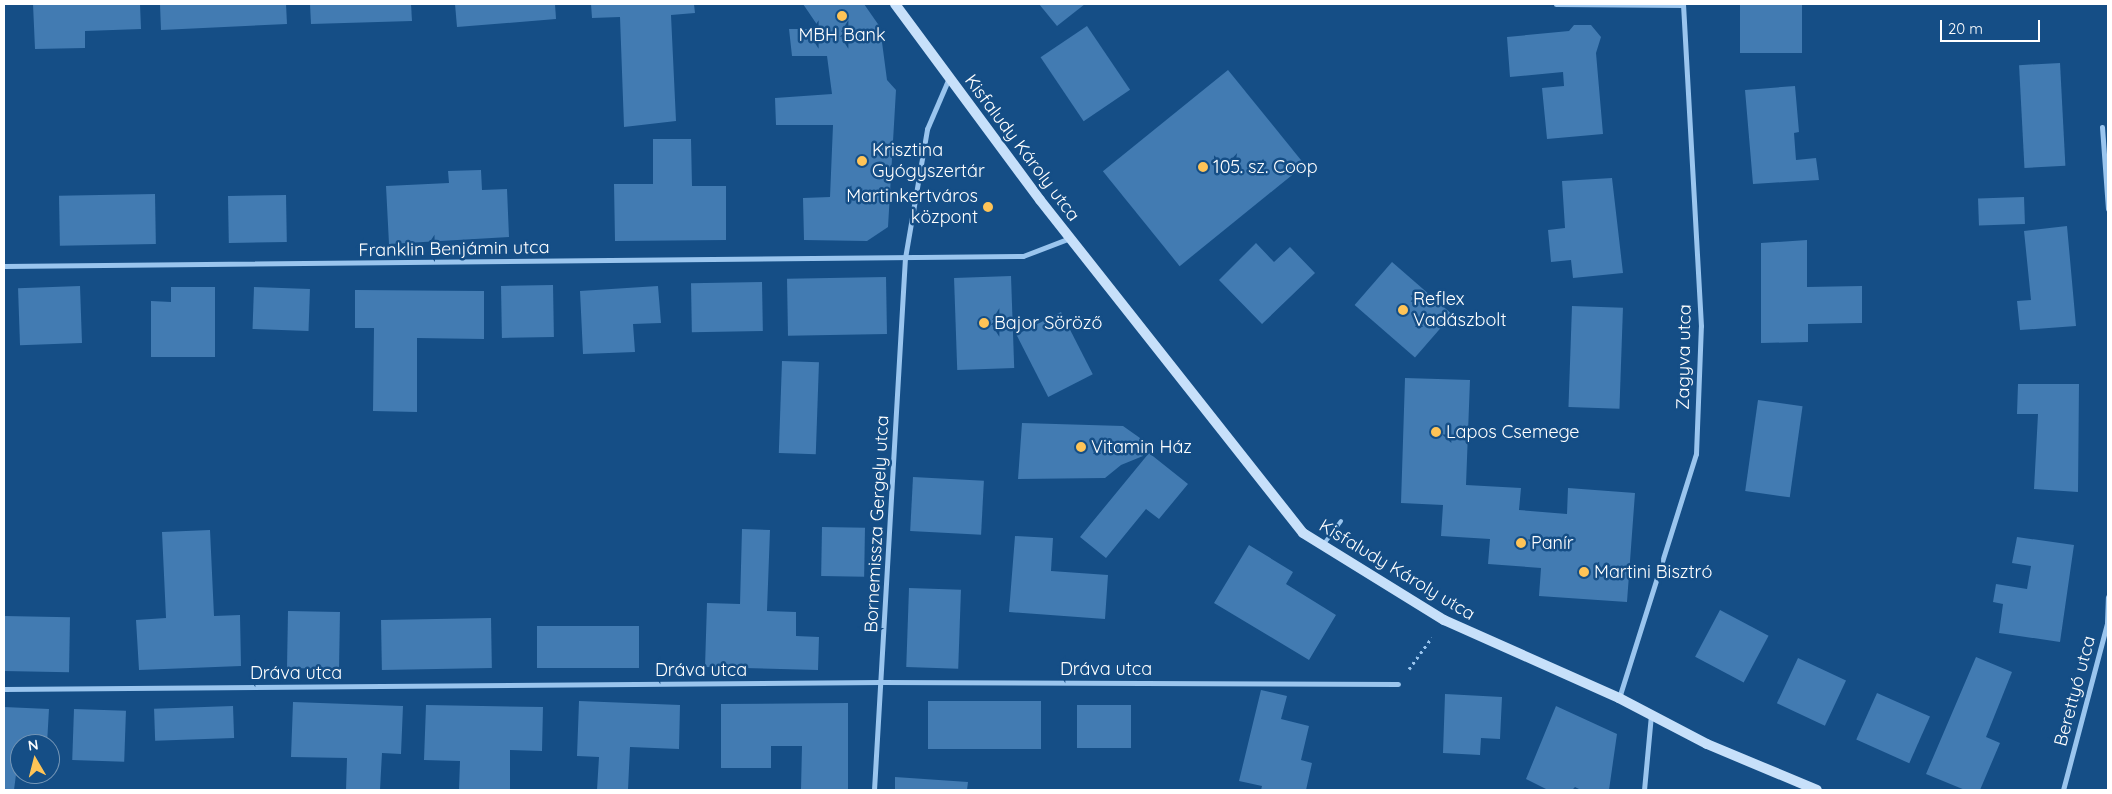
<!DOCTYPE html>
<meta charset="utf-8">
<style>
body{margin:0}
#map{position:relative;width:2112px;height:794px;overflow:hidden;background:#154e86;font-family:Quicksand,sans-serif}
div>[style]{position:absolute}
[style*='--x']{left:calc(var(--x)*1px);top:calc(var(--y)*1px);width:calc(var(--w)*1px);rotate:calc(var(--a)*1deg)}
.building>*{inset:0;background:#427bb2;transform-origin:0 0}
.path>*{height:3px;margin-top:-1.5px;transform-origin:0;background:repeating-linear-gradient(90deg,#9ac5ee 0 2.5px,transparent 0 6.5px)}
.service>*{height:4px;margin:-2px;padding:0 2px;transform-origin:2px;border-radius:2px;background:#9ac5ee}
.minor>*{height:5px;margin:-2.5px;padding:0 2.5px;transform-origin:2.5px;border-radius:2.5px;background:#9ac5ee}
.secondary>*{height:10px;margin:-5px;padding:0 5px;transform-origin:5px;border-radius:5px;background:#c7e0fa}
.dots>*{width:14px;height:14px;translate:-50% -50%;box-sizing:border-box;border:2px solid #154e86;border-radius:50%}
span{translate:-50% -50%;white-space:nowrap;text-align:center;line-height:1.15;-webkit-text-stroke:5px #154e86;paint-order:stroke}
.poi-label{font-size:18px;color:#fff}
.left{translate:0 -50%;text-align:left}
.right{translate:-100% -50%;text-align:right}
.street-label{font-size:18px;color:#fff}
.frame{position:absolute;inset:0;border:5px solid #fff;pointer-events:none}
.north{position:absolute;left:10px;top:734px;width:50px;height:50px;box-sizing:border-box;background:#154e86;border:1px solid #7395b6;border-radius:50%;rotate:352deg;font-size:14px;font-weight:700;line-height:20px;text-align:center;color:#fff}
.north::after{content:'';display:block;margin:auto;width:18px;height:22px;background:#ffc457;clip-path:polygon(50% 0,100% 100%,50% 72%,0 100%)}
.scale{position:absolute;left:1940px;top:20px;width:100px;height:22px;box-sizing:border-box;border:2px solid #fff;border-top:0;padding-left:6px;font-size:15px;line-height:18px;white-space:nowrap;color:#fff;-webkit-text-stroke:4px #154e86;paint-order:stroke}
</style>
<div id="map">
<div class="building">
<div style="clip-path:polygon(33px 4px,140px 4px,141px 29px,85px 31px,85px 48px,35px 49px)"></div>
<div style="clip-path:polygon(160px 4px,286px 4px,287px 24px,161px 30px)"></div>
<div style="clip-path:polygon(310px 4px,411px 4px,412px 21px,311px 24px)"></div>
<div style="clip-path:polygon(455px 4px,555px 4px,556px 19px,457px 27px)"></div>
<div style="clip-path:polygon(591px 4px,694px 4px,695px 13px,671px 15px,676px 121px,624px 127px,620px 17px,592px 18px)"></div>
<div style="clip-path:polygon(803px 4px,864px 4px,880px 27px,887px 80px,896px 90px,888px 227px,867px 241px,804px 240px,803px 198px,830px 197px,833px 125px,776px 125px,775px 98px,832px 94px,827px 56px,792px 56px,789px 29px,820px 29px)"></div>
<div style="clip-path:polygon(1039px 4px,1085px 4px,1057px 26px)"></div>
<div style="left:1740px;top:4px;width:62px;height:49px"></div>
<div style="clip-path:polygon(1574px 25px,1591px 25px,1601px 37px,1596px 53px,1603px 134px,1547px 139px,1542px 88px,1564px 86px,1563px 72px,1510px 77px,1507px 37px,1569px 31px)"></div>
<div style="left:1087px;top:26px;width:77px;height:56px;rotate:56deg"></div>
<div style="left:2060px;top:63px;width:103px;height:41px;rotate:87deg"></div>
<div style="left:1228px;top:70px;width:122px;height:161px;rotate:51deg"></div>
<div style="clip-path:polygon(1795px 86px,1799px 132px,1794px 133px,1796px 160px,1816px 158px,1819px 180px,1753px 184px,1745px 90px)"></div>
<div style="clip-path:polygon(653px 139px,691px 139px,692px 186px,726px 186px,726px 240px,615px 241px,614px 184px,653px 184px)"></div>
<div style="clip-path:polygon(481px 170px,482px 190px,507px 189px,509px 237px,389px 244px,386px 186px,449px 183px,448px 171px)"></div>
<div style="clip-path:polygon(1612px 178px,1623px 273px,1573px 278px,1571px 260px,1551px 262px,1548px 230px,1565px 228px,1562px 181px)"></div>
<div style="left:155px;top:194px;width:50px;height:96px;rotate:89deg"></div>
<div style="left:286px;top:195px;width:47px;height:58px;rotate:89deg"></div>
<div style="left:2024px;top:197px;width:27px;height:46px;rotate:88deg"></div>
<div style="clip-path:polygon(2067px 226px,2076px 326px,2020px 330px,2017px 301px,2031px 300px,2024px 231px)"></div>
<div style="clip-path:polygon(1807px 240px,1807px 287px,1862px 286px,1862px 323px,1808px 324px,1808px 342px,1761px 343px,1761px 243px)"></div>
<div style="clip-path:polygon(1256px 243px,1274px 262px,1290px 247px,1315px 273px,1262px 324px,1219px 280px)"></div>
<div style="left:1392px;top:262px;width:80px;height:57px;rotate:41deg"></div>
<div style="left:1011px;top:276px;width:92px;height:57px;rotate:88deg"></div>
<div style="left:886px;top:277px;width:57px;height:99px;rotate:89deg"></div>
<div style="left:762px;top:282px;width:49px;height:71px;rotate:89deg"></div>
<div style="left:553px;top:285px;width:52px;height:52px;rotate:89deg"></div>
<div style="left:80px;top:286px;width:57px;height:62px;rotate:88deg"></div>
<div style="clip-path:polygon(658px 286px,661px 323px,633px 324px,635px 352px,583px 354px,580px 291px)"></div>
<div style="clip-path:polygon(171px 287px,215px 287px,215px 357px,151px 357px,151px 301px,171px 302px)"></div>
<div style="left:254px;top:287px;width:56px;height:42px;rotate:2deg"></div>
<div style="clip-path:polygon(355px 290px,484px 291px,484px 339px,417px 338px,417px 412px,373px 411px,374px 328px,355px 328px)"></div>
<div style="left:1572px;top:306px;width:51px;height:101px;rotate:2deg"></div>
<div style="left:1061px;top:312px;width:70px;height:50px;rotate:63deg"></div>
<div style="left:782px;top:361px;width:37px;height:92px;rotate:2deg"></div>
<div style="clip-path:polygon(1405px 378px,1470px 380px,1466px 485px,1521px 488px,1519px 510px,1567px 514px,1568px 488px,1635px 493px,1627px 602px,1539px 596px,1541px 568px,1488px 564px,1490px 539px,1441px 536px,1443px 505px,1401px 503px)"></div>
<div style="clip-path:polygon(2018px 384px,2079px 384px,2078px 492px,2034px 489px,2038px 414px,2017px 414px)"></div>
<div style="left:1758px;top:400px;width:45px;height:92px;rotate:8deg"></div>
<div style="clip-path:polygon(1022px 423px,1123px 426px,1140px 438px,1143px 456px,1121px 465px,1105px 478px,1018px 479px)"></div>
<div style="clip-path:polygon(1149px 453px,1188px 484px,1159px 519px,1146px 509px,1106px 558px,1080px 537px)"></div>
<div style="left:913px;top:477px;width:71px;height:54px;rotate:3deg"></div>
<div style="left:822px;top:527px;width:43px;height:49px;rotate:1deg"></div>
<div style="clip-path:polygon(742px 529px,770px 530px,767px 611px,796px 612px,796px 636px,819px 637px,818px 670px,705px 667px,707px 603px,740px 604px)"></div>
<div style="clip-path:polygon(210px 530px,214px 616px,240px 615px,241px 666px,139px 670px,136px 620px,166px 618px,162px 532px)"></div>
<div style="clip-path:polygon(1015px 536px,1053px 538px,1051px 571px,1108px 575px,1105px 619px,1009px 612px)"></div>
<div style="clip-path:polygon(2017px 537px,2074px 545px,2060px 642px,1999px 633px,2003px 604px,1993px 602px,1996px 584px,2027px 589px,2031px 566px,2012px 563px)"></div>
<div style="clip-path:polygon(1249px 545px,1293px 572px,1286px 584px,1336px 615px,1309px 660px,1214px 603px)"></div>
<div style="left:909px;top:588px;width:52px;height:79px;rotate:2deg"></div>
<div style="left:1720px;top:610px;width:55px;height:53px;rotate:28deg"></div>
<div style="left:288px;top:611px;width:52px;height:57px;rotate:1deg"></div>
<div style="left:4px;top:616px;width:66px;height:55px;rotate:1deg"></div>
<div style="left:491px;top:618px;width:50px;height:110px;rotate:89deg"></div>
<div style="left:537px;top:626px;width:102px;height:42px"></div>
<div style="clip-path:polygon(1976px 657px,2012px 672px,1986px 737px,2000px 743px,1980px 790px,1965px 790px,1926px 774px)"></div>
<div style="left:1798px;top:658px;width:53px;height:50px;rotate:25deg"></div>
<div style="clip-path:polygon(1261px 690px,1287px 696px,1281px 719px,1309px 726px,1301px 760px,1312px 763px,1306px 790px,1261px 790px,1262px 786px,1239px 781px)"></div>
<div style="left:1877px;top:693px;width:58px;height:51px;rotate:24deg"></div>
<div style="clip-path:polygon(1445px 694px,1502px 697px,1500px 739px,1481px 738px,1480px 755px,1443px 753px)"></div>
<div style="clip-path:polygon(579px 701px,680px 705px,679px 749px,630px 747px,628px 790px,597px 790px,599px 757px,577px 756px)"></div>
<div style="left:1041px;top:701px;width:48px;height:113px;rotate:90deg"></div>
<div style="clip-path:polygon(293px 702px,403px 706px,401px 754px,382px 753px,380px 790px,346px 790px,347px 758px,291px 757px)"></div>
<div style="clip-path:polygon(848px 703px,848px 790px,801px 790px,802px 746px,771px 746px,771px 768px,721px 768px,721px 704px)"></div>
<div style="clip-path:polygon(426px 705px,543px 707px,542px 751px,510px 750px,510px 790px,459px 790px,460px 761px,424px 760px)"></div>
<div style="left:1077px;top:705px;width:54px;height:43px"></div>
<div style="left:233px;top:706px;width:32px;height:79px;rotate:88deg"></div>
<div style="clip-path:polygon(1556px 706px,1617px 734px,1609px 790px,1581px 790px,1575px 787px,1572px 790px,1548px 790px,1526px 779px)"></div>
<div style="clip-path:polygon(4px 707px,49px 709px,47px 744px,20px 744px,14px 790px,4px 790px)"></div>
<div style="left:74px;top:709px;width:52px;height:51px;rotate:2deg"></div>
<div style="clip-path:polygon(895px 777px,968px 782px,967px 790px,895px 790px)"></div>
</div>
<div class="path">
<div style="--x:1409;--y:669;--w:39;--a:-54"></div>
</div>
<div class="service">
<div style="--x:1323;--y:545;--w:30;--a:-53"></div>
</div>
<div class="minor">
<div style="--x:1556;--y:4;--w:127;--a:0.5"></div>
<div style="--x:2102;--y:127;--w:82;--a:85.8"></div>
<div style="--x:4;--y:266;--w:1019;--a:-0.56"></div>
<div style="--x:1023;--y:256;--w:50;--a:-21"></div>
<div style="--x:4;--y:689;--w:877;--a:-0.46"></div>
<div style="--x:881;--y:682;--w:517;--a:0.22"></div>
<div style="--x:1619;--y:698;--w:256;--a:-72.5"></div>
<div style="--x:1696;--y:454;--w:128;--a:-87.8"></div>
<div style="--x:1701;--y:326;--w:323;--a:-93.2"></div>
<div style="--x:874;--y:790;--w:533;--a:-86.67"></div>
<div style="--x:905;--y:258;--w:131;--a:-80.3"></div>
<div style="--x:927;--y:129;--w:56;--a:-66.7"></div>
<div style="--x:1644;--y:790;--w:75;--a:-84.7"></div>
<div style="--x:2063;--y:790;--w:173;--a:-75.2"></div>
<div style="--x:2107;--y:623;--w:26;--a:-88"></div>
</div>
<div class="secondary">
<div style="--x:895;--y:4;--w:244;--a:53.5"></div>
<div style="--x:1040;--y:200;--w:424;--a:51.7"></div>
<div style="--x:1303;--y:533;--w:166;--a:31.7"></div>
<div style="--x:1444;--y:620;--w:192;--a:24"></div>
<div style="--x:1619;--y:698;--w:99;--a:27.6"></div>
<div style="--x:1707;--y:744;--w:119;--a:22.7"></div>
</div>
<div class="dots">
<div style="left:842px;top:16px;background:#ffc457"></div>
<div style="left:862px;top:161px;background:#ffc457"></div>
<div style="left:1203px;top:167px;background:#ffc457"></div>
<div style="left:988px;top:207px;background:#ffc457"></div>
<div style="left:1403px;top:310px;background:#ffc457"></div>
<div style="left:984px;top:323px;background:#ffc457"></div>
<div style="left:1436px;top:432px;background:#ffc457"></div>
<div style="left:1081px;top:447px;background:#ffc457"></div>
<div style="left:1521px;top:543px;background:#ffc457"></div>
<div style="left:1584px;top:572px;background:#ffc457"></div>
</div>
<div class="poi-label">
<span style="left:842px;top:35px">MBH Bank</span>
<span class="left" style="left:872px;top:161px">Krisztina<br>Gyógyszertár</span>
<span class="left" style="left:1213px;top:167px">105. sz. Coop</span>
<span class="right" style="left:978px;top:207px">Martinkertváros<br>központ</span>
<span class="left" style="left:1413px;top:310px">Reflex<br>Vadászbolt</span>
<span class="left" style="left:994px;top:323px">Bajor Söröző</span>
<span class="left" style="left:1446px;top:432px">Lapos Csemege</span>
<span class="left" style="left:1091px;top:447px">Vitamin Ház</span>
<span class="left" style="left:1531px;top:543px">Panír</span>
<span class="left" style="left:1594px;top:572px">Martini Bisztró</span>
</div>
<div class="street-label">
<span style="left:1022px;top:148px;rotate:53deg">Kisfaludy Károly utca</span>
<span style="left:454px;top:249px;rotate:-1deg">Franklin Benjámin utca</span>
<span style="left:1684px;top:357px;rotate:-89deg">Zagyva utca</span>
<span style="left:877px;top:524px;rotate:-87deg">Bornemissza Gergely utca</span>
<span style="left:1397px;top:570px;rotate:31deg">Kisfaludy Károly utca</span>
<span style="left:1106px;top:669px">Dráva utca</span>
<span style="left:701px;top:670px">Dráva utca</span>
<span style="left:296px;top:673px">Dráva utca</span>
<span style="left:2075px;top:691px;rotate:-75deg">Berettyó utca</span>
</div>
<div class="frame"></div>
<div class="north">N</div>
<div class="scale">20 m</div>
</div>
